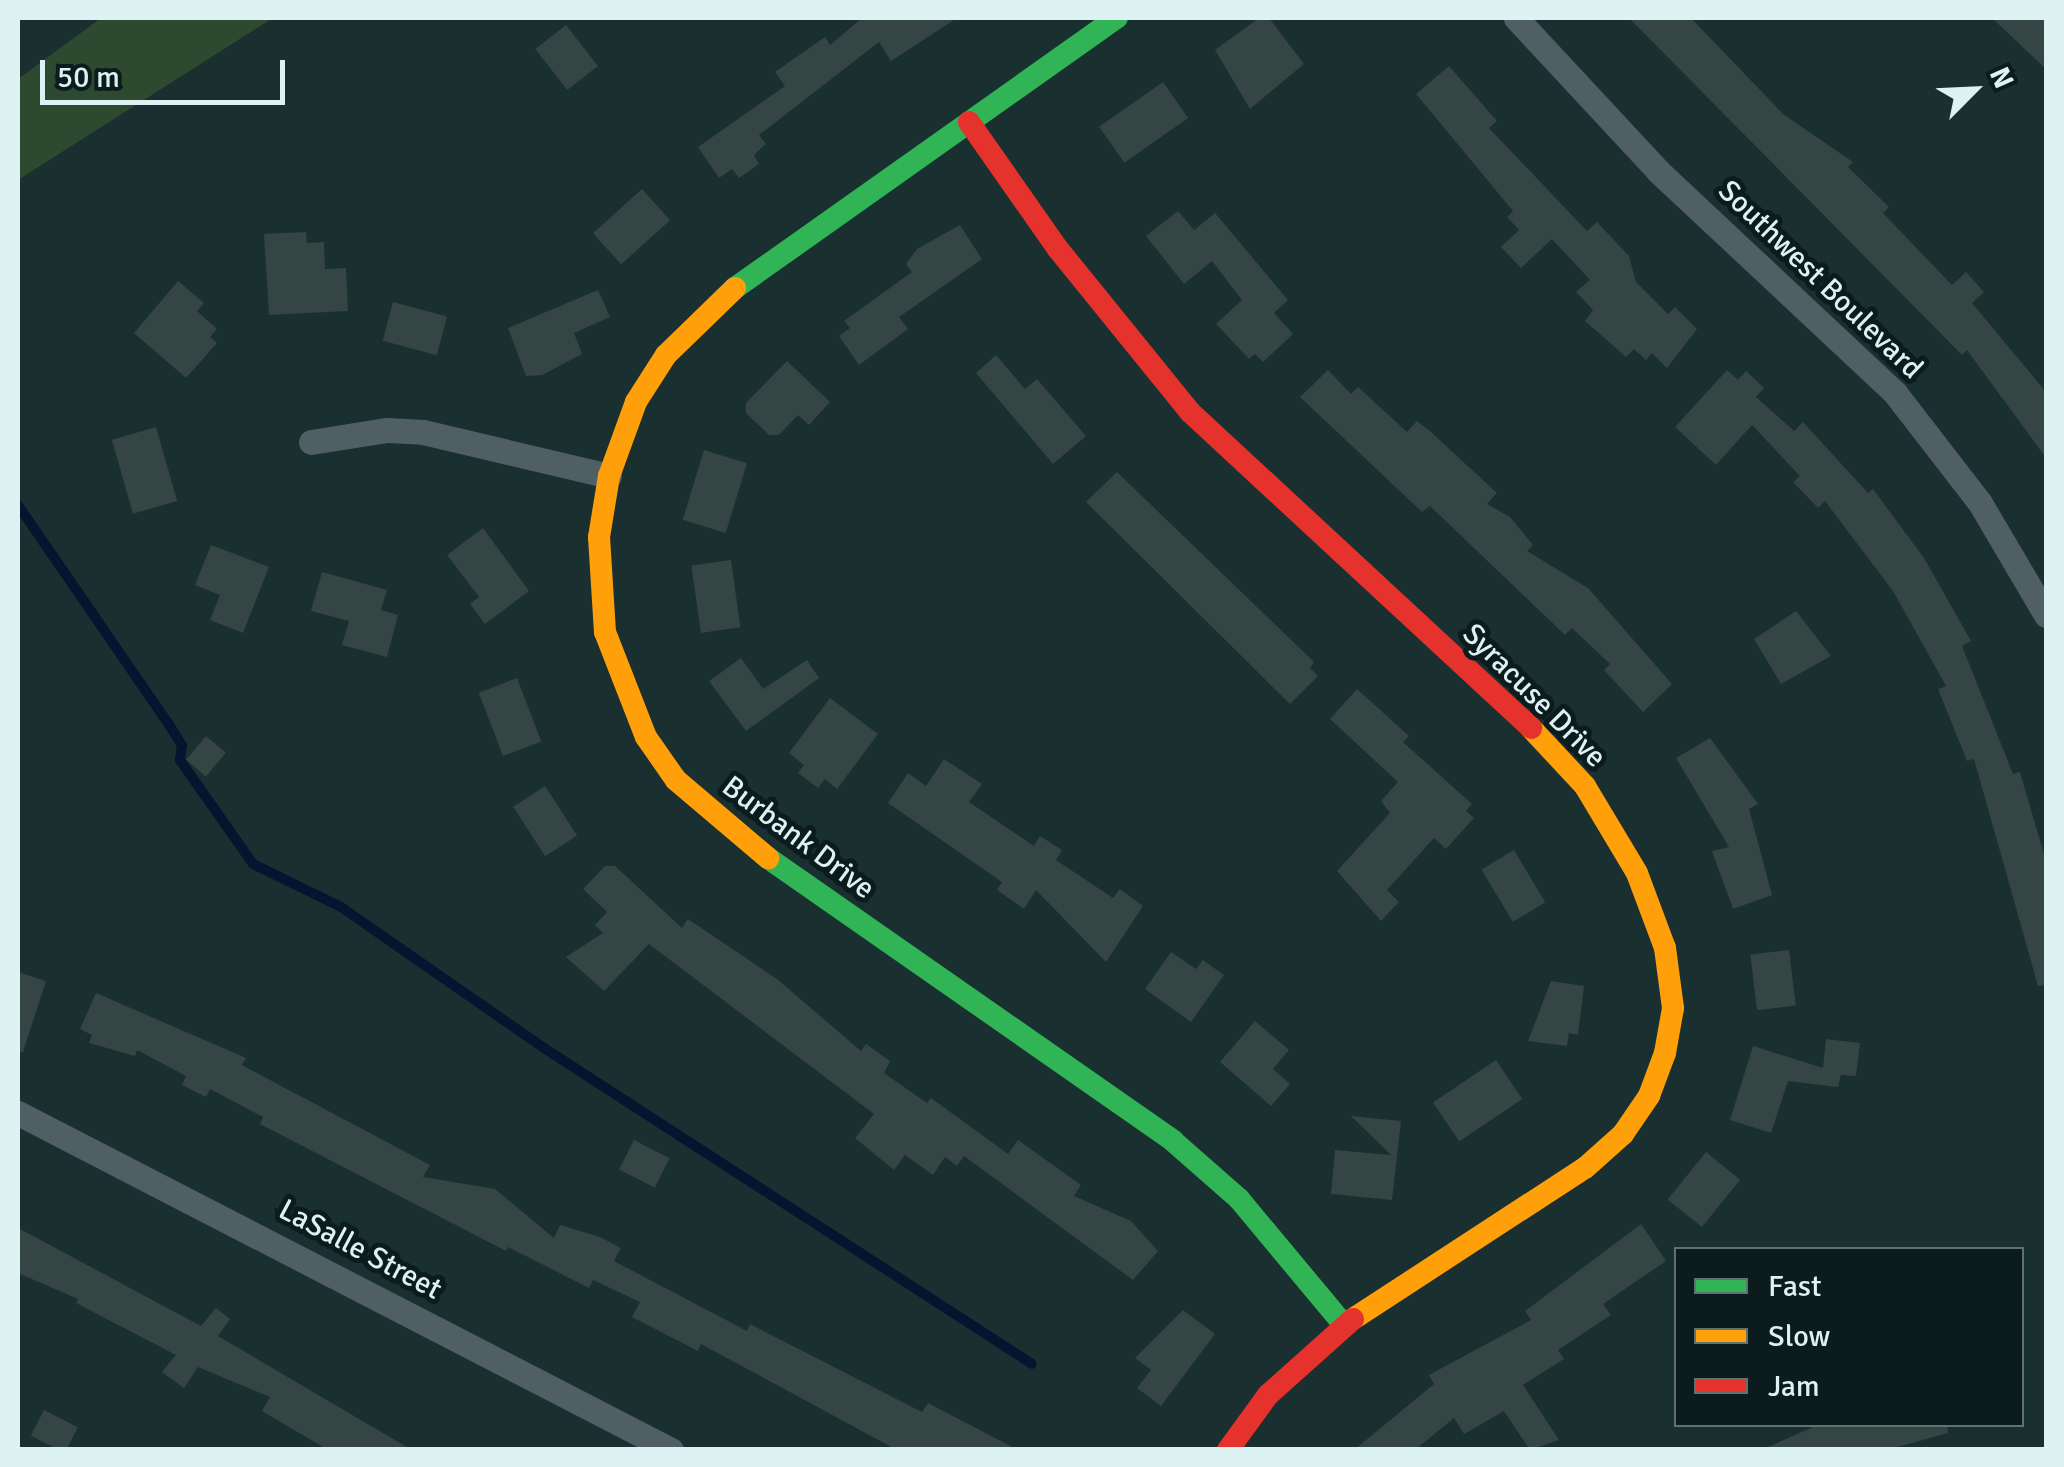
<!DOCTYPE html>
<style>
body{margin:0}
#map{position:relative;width:2064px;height:1467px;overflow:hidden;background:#192f30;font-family:Signika,sans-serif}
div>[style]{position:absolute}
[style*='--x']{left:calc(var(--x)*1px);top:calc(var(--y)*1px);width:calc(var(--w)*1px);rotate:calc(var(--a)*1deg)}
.green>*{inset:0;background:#2d492f}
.stream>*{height:10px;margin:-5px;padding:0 5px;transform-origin:5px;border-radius:5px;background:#04162f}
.building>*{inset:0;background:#344543;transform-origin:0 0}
.street>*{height:25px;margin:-12.5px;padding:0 12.5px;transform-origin:12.5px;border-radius:12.5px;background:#4f5f65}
.fast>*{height:22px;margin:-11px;padding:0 11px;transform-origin:11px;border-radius:11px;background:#30b455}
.slow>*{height:22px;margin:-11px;padding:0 11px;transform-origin:11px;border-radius:11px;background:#ff9f0a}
.jam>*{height:22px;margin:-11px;padding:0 11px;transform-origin:11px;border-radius:11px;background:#e5322d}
span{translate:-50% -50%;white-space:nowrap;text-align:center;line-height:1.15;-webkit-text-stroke:10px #0c1b1c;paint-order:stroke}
.street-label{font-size:30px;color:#ddf2f3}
.frame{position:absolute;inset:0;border:20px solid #ddf2f3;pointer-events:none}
.legend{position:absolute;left:1674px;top:1247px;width:350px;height:180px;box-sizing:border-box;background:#0c1b1c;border:2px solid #607172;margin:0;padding:12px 18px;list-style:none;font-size:30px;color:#ddf2f3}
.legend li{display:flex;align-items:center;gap:20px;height:50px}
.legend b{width:50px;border:2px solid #607172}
.north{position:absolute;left:1924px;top:40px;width:100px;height:100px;-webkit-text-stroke:8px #0c1b1c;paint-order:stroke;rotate:66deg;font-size:28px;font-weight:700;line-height:40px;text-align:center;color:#ddf2f3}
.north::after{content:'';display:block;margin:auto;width:35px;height:45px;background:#ddf2f3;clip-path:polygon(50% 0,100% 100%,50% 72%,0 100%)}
.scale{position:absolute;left:40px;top:60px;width:245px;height:45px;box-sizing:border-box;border:5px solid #ddf2f3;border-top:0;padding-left:12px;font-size:30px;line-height:35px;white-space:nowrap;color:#ddf2f3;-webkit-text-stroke:8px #0c1b1c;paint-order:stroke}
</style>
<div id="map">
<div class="green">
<div style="clip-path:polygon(101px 18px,273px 18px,18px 180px,18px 79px)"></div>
</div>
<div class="stream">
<div style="--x:18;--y:505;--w:265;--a:55.5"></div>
<div style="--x:168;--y:723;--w:26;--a:58"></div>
<div style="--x:182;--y:745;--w:15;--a:98"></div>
<div style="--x:180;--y:760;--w:127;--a:54.9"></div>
<div style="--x:253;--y:864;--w:98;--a:26"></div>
<div style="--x:341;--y:907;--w:247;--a:34.8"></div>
<div style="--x:544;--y:1048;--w:581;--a:32.92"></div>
</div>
<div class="building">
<div style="clip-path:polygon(862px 18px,957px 18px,891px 61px,879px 42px,759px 135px,766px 144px,754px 155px,759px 164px,739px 178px,732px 169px,719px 178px,698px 147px,785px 86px,775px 72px,825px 37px,830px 45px)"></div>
<div style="clip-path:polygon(1259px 18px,1269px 18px,1304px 64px,1250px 109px,1215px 50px)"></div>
<div style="clip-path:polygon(1629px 18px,1691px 18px,1783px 114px,1853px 162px,1848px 167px,1889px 207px,1883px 213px,1952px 285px,1966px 272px,1984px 292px,1972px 303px,2046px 392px,2046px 458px,1967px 350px,1962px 355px)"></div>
<div style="clip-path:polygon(1992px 18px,2046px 18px,2046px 69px)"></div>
<div style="left:566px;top:25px;width:52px;height:39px;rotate:52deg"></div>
<div style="clip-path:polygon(1449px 66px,1497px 121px,1489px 128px,1587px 231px,1597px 222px,1629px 256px,1636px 282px,1668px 314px,1675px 307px,1697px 329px,1667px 368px,1652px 353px,1646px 360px,1634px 349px,1626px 357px,1585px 321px,1593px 310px,1576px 292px,1590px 280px,1552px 239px,1521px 268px,1501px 247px,1519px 230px,1507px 217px,1513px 211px,1416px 94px)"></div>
<div style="left:1163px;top:82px;width:44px;height:78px;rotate:55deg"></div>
<div style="left:642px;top:189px;width:42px;height:66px;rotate:48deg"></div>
<div style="clip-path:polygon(1178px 211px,1194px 230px,1215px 213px,1288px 300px,1274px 313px,1293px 334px,1263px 362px,1255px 354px,1249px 359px,1216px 324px,1242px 300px,1212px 261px,1184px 284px,1146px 236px)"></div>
<div style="clip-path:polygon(960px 225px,982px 259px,899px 317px,908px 329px,859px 365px,839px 336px,850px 328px,844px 321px,912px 272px,906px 264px,917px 249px)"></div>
<div style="clip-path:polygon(306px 232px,307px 243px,324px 242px,325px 269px,346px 268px,348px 311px,269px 315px,264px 234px)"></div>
<div style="clip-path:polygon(178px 281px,204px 303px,197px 311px,217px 329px,210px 337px,217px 343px,186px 378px,134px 333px)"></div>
<div style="clip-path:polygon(598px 290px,610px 317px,574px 333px,582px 354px,542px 375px,526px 376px,508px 328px)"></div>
<div style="left:393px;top:302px;width:56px;height:40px;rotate:15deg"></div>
<div style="clip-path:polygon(996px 355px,1025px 389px,1037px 379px,1086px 436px,1053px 464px,976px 373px)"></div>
<div style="clip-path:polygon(787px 361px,830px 402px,809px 425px,798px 415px,779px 435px,769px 435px,746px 413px,746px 403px)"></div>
<div style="clip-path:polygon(1328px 370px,1351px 394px,1358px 387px,1407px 432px,1417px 421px,1431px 432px,1497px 493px,1487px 504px,1510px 517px,1533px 545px,1527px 551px,1588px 588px,1672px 684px,1643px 712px,1604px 670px,1610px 664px,1572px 628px,1565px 635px,1430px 506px,1422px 512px,1300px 397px)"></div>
<div style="clip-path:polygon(1727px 370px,1738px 380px,1746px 371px,1764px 388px,1756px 397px,1794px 431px,1803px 422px,1868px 493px,1873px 489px,1924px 558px,1971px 641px,1962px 646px,2013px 774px,2020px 772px,2046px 861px,2046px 985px,2038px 986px,1974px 759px,1967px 761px,1938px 689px,1946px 686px,1893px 591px,1825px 501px,1818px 508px,1793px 482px,1800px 476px,1752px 425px,1716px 465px,1675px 427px)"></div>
<div style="left:156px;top:427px;width:77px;height:46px;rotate:74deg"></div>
<div style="left:704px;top:450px;width:45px;height:73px;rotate:17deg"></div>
<div style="clip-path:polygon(1117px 472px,1314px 662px,1310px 668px,1318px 676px,1290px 704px,1086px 502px)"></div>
<div style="clip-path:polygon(483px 528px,529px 591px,485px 624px,470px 604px,479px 597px,447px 555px)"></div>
<div style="clip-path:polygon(211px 545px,269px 567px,243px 633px,210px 620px,220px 595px,195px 585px)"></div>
<div style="left:731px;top:560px;width:68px;height:40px;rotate:82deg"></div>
<div style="clip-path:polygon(322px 572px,387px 590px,381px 610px,398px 615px,387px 657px,342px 645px,349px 621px,311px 611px)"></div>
<div style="clip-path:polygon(1796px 611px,1831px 656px,1781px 684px,1754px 639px)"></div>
<div style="clip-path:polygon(741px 658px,763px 689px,807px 660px,819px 678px,746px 731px,709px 681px)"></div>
<div style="left:517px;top:678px;width:68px;height:41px;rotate:69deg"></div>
<div style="clip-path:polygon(1357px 689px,1409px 736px,1403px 742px,1472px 804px,1466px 811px,1474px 818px,1446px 849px,1434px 838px,1387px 890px,1399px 902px,1381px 921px,1337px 871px,1390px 813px,1381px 801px,1398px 782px,1330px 719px)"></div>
<div style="clip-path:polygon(830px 698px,878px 734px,837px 789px,825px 779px,818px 788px,798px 773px,804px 765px,789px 753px)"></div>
<div style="left:206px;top:736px;width:26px;height:31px;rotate:40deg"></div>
<div style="clip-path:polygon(1710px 738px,1758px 804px,1749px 809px,1772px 895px,1733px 909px,1712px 851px,1729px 847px,1676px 758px)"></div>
<div style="clip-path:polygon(944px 759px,982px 784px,969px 802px,1034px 846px,1040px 836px,1062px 850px,1056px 860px,1113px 898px,1120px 889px,1143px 906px,1106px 962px,1036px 890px,1024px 909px,997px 890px,1002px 882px,888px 803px,908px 773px,926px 786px)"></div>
<div style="left:545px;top:786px;width:59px;height:38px;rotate:57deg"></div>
<div style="left:1514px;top:850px;width:61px;height:38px;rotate:59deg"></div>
<div style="clip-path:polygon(605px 866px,615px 866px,682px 928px,688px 919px,777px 979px,861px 1051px,866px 1044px,890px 1061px,884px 1073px,927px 1103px,931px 1098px,1008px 1154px,1018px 1140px,1081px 1185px,1074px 1196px,1131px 1221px,1158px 1251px,1133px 1280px,964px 1156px,957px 1166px,945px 1157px,933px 1175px,905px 1155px,894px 1170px,855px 1138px,874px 1114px,649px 944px,604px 991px,566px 957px,603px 933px,595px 925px,607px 912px,583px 889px)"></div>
<div style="left:1789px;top:950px;width:56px;height:39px;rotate:83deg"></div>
<div style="clip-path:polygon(1171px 952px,1196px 969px,1203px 960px,1224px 975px,1191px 1022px,1145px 989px)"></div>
<div style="clip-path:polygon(18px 972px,46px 981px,23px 1052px,18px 1052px)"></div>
<div style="clip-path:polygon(1551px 981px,1584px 986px,1578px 1035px,1569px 1033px,1567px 1046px,1528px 1041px)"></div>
<div style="clip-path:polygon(96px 993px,246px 1058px,242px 1065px,430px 1165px,423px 1177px,495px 1189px,554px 1238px,560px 1225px,600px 1237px,621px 1248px,614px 1261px,747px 1331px,750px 1324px,922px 1412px,928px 1403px,1018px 1450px,897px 1450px,701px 1344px,698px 1351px,632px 1317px,640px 1302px,593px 1280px,589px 1288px,508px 1247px,506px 1251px,260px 1124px,263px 1117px,210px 1089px,206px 1097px,182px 1085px,186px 1076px,137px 1050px,135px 1056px,89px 1043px,92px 1035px,80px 1029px)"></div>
<div style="clip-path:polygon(1255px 1021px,1289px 1050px,1273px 1069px,1290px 1084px,1271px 1106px,1220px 1062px)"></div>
<div style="clip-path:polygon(1826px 1039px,1860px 1043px,1856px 1076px,1841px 1075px,1838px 1087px,1788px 1081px,1771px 1133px,1730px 1120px,1753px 1046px,1823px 1068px)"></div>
<div style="left:1496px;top:1060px;width:47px;height:76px;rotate:56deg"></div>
<div style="clip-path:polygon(1351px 1116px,1401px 1121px,1392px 1200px,1331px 1194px,1335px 1150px,1391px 1155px)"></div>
<div style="left:634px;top:1140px;width:40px;height:33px;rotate:27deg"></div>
<div style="left:1706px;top:1152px;width:44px;height:61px;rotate:39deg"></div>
<div style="clip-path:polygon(1641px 1224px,1666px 1261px,1603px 1304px,1611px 1315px,1558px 1350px,1564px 1359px,1523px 1385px,1559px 1440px,1530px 1450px,1504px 1411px,1464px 1434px,1454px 1418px,1415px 1450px,1354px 1450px,1434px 1384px,1429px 1375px,1531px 1320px,1525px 1311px)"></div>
<div style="clip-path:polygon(18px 1228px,201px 1326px,216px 1308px,230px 1319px,218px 1336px,412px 1450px,328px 1450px,262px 1411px,270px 1397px,198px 1367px,184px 1388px,162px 1372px,176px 1355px,76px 1303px,78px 1299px,18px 1273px)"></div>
<div style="clip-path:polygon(1183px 1310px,1215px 1334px,1161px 1406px,1137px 1388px,1151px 1370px,1135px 1358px)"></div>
<div style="left:44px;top:1410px;width:38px;height:29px;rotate:27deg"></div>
<div style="clip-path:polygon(1820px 1424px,1947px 1424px,1948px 1433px,1887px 1450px,1761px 1450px)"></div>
</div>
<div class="street">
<div style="--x:1516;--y:18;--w:209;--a:47.1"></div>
<div style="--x:1658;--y:171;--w:325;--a:43.1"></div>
<div style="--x:1895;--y:393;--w:139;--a:52.3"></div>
<div style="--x:1980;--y:503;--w:130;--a:59.5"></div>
<div style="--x:311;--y:442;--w:77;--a:-9"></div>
<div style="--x:387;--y:430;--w:36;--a:3"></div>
<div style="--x:423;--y:432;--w:191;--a:13.3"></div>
<div style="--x:18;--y:1113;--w:735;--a:27.3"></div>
</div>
<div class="fast">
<div style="--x:735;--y:288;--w:468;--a:-35.3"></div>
<div style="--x:768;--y:858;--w:494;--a:34.9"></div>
<div style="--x:1173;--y:1141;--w:88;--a:41.3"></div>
<div style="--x:1239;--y:1199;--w:164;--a:50.2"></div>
</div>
<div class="slow">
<div style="--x:735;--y:288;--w:96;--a:135.8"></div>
<div style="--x:666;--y:355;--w:56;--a:122.6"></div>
<div style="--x:636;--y:402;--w:79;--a:110"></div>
<div style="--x:609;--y:476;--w:62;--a:99.3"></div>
<div style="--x:599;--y:537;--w:95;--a:86.4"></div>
<div style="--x:605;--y:632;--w:113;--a:68.7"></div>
<div style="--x:646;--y:737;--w:52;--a:55.1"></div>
<div style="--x:676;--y:780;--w:121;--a:40.3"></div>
<div style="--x:1353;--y:1319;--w:277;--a:-33.1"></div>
<div style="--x:1585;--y:1168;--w:51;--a:-41.8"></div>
<div style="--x:1623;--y:1134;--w:46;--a:-55.6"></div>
<div style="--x:1649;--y:1096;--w:46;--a:-69.6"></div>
<div style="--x:1665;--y:1053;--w:46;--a:-79.9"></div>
<div style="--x:1673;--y:1008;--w:61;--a:-97.6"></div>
<div style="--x:1665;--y:948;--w:80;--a:-110.5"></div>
<div style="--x:1637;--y:873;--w:101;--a:-120.9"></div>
<div style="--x:1585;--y:786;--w:79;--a:-133"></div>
</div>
<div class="jam">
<div style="--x:969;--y:122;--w:155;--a:55"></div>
<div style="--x:1058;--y:249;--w:210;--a:51"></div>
<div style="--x:1190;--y:412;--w:465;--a:42.8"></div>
<div style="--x:1228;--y:1450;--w:68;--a:-54"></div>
<div style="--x:1268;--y:1395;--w:114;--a:-41.8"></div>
</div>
<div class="street-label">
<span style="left:1820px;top:280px;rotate:44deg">Southwest Boulevard</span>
<span style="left:1534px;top:696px;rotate:45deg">Syracuse Drive</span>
<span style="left:798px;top:838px;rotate:37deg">Burbank Drive</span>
<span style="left:360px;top:1250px;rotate:28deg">LaSalle Street</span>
</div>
<div class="frame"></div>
<ul class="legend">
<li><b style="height:12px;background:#30b455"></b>Fast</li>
<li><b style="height:12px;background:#ff9f0a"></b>Slow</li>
<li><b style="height:12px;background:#e5322d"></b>Jam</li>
</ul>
<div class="north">N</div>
<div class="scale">50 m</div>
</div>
